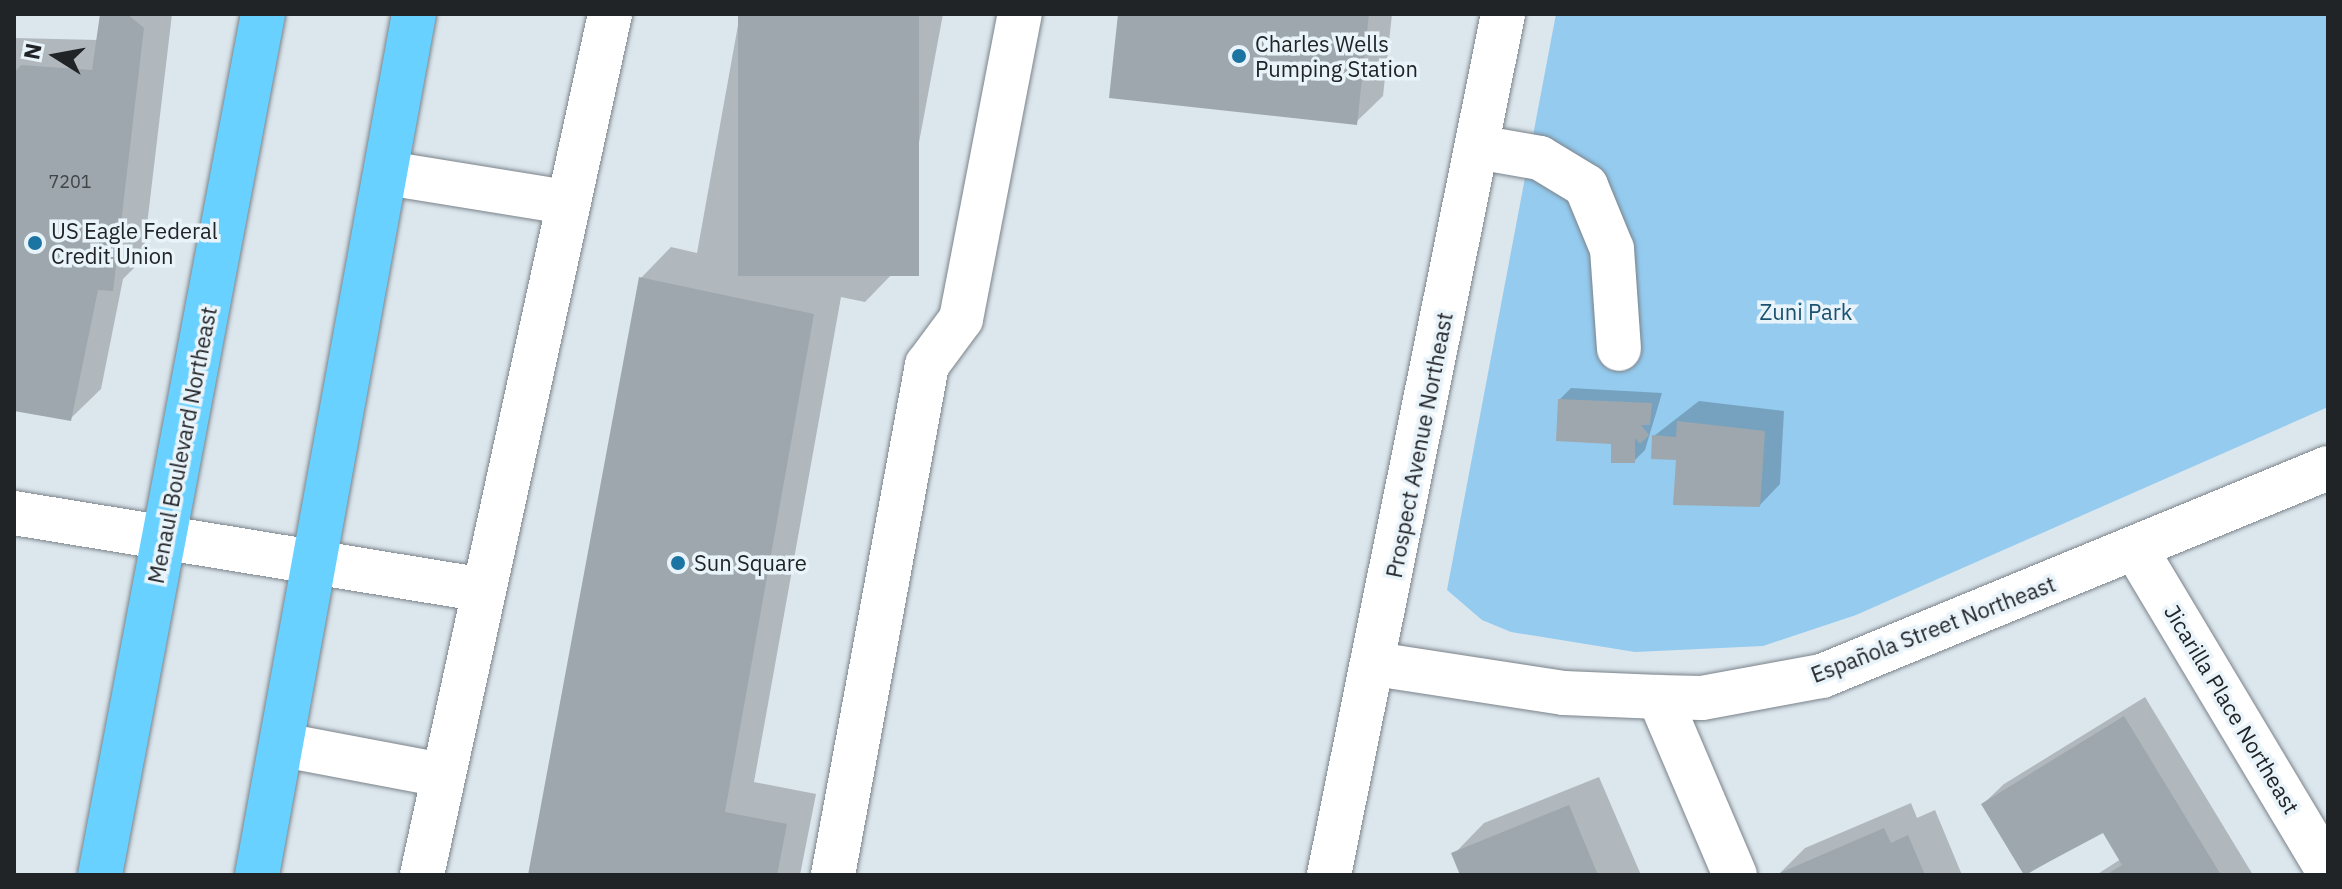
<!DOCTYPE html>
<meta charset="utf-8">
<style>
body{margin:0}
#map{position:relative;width:2342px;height:889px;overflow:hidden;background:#dce6ed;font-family:"IBM Plex Sans",sans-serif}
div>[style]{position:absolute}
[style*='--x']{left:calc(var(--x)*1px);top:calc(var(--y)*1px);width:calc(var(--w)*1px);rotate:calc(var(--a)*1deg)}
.green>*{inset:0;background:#94cbef}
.shadow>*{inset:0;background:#0003}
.building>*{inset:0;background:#9ea7ad;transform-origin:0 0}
.roads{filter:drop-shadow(0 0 2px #7b838a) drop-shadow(0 0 2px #7b838a)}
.minor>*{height:44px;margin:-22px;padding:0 22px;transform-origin:22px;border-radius:22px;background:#fff}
.major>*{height:44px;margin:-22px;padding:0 22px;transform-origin:22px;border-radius:22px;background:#68d1ff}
.dots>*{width:22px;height:22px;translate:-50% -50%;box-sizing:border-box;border:4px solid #e9f3fa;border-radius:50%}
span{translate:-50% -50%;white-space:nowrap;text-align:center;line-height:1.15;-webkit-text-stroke:7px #e9f3fa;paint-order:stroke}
.number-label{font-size:18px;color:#404548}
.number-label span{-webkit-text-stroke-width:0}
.poi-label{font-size:22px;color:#212427}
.left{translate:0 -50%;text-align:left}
.park-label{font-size:22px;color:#1b5170}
.street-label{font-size:22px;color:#212427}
.frame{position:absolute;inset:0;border:16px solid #212427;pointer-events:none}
.north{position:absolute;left:16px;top:16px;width:80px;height:80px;-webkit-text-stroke:6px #e9f3fa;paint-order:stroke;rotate:281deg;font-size:22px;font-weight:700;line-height:32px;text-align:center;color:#212427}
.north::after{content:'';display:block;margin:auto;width:28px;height:36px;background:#212427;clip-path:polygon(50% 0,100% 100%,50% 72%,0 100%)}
</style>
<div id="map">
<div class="green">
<div style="clip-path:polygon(1556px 14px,2328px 14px,2328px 407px,1856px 615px,1763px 646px,1635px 652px,1511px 632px,1482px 620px,1447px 590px)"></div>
</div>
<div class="shadow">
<div style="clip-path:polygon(102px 14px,172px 14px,143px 259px,123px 279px,101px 389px,70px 419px,14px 409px,14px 38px,98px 40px)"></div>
<div style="clip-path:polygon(740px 14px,943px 14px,895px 271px,865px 302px,841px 297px,754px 782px,816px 794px,800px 875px,530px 875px,641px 278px,671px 247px,697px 253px)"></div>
<div style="clip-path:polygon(1120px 14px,1392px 14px,1383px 96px,1356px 122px)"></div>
<div style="clip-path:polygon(1571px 388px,1662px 393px,1645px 450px,1634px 461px,1560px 399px)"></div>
<div style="clip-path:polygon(1699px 401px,1784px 411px,1780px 484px,1760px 505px,1678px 459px,1654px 436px)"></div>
<div style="clip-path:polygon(2145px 697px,2253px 875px,2096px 875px,2121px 859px,2103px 830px,2026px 875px,1983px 804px,2004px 784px)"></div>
<div style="clip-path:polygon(1599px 777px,1641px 875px,1463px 875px,1454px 854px,1484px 823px)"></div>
<div style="clip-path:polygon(1911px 803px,1917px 818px,1935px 810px,1962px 875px,1778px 875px,1805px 848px)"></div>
</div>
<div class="building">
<div style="clip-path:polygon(100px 14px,127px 14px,144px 28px,113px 291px,98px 290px,71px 421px,14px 411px,14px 73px,21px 65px,92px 70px)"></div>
<div style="left:738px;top:14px;width:181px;height:262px"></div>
<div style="clip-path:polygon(1118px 14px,1369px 14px,1357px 125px,1109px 98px)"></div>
<div style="clip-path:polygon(639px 277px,814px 314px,725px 812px,787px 824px,777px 875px,528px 875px)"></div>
<div style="clip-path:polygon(1558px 399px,1652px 403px,1650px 425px,1641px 425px,1649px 435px,1640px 444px,1635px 438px,1635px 463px,1611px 463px,1611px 444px,1556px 441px)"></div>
<div style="clip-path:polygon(1677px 421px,1765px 431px,1760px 507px,1673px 505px,1676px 460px,1651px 459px,1652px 435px,1676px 437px)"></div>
<div style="clip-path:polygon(2124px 716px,2221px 875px,2106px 875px,2122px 865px,2103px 833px,2024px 875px,1981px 804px)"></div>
<div style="clip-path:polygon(1569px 805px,1598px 875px,1460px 875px,1451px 853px)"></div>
<div style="clip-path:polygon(1884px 828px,1891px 843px,1908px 835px,1925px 875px,1775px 875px)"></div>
</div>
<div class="roads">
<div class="minor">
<div style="--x:1477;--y:147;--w:64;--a:9.9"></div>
<div style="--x:1540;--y:158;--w:54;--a:31.3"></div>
<div style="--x:1586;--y:186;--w:68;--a:67.6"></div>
<div style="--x:1612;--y:249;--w:100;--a:86"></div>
<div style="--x:387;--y:173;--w:181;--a:9.2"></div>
<div style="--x:14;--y:513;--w:474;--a:9.3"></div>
<div style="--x:2135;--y:548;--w:375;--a:59.1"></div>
<div style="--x:1375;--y:664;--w:191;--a:8.7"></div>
<div style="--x:1564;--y:693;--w:95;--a:2.4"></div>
<div style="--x:1659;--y:697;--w:43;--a:1.3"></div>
<div style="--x:1702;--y:698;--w:122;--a:-10.4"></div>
<div style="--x:1822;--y:676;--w:547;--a:-22.35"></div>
<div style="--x:1659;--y:697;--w:194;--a:66.9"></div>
<div style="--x:283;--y:745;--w:162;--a:10.7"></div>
<div style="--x:422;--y:875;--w:881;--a:-77.68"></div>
<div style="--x:833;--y:875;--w:519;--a:-79.56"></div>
<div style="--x:927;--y:365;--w:57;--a:-53.5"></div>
<div style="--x:961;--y:319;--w:311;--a:-79.1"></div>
<div style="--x:1329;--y:875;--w:878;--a:-78.57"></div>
</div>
<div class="major">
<div style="--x:100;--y:875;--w:876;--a:-79.28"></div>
<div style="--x:257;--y:875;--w:875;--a:-79.67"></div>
</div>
</div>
<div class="dots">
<div style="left:1239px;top:56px;background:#1c74a3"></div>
<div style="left:35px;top:243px;background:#1c74a3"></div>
<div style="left:678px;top:563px;background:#1c74a3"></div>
</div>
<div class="number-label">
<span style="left:70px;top:182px">7201</span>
</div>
<div class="poi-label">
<span class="left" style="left:1255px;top:56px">Charles Wells<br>Pumping Station</span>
<span class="left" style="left:51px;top:243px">US Eagle Federal<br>Credit Union</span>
<span class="left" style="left:694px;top:563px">Sun Square</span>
</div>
<div class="park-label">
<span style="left:1806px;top:312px">Zuni Park</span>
</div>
<div class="street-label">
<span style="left:182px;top:445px;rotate:-79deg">Menaul Boulevard Northeast</span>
<span style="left:1419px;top:445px;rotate:-79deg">Prospect Avenue Northeast</span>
<span style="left:1933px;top:629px;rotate:-21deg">Española Street Northeast</span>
<span style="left:2232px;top:709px;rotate:59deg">Jicarilla Place Northeast</span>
</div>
<div class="frame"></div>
<div class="north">N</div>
</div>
